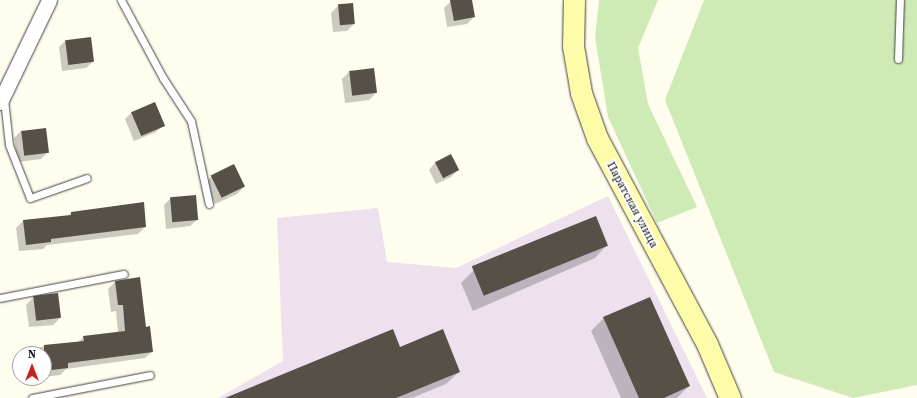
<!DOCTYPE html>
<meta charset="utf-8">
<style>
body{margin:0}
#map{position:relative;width:917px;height:398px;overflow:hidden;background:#fffdee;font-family:"Source Serif 4",serif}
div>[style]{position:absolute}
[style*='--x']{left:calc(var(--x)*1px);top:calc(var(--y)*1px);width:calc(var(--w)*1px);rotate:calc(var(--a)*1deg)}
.industrial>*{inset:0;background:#ece1ed}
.green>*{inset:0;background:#ceebb6}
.shadow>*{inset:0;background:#0003}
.building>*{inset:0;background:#575049;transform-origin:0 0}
.roads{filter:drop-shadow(0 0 1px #414141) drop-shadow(0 0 1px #414141)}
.service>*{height:7px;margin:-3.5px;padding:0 3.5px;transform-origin:3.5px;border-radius:3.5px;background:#fff}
.minor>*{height:15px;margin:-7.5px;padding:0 7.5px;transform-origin:7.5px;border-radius:7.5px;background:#fff}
.secondary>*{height:21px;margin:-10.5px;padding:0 10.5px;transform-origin:10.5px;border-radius:10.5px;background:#fffca9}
span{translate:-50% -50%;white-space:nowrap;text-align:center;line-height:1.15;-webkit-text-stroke:4px #fff;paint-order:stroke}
.street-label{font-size:12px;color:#0e0e0e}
.north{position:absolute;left:12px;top:346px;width:40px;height:40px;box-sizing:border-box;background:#fff;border:1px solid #9f9f9f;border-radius:50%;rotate:0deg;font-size:11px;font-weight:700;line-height:16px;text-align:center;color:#0e0e0e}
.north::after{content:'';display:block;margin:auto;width:14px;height:18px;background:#c5231f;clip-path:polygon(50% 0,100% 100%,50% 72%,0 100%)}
</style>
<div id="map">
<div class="industrial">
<div style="clip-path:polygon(608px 196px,707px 398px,218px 398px,283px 361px,277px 218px,378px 208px,387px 262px,456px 268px)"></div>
</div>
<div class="green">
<div style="clip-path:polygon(599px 0,658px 0,638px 48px,648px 104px,697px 207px,657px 223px,608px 117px,595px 37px)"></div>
<div style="clip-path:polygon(704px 0,917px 0,917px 385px,853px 398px,774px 372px,665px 100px)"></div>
</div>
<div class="shadow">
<div style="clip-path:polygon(471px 0,474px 17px,467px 24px,447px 27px,444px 8px,451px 1px)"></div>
<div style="clip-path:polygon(352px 4px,354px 24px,347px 31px,333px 32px,331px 13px,338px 6px)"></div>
<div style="clip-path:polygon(66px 40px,93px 62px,86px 68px,62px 71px,59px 47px)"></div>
<div style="clip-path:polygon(349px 72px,376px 93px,369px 100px,345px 103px,342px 79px)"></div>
<div style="clip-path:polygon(132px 112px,163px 125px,156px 132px,134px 141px,125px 119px)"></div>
<div style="clip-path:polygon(21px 131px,48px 152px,41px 159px,17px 162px,14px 138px)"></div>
<div style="clip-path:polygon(451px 156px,458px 170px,451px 177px,436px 184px,429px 170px,435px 163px)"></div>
<div style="clip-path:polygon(212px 176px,244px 187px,237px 194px,215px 204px,205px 183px)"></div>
<div style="clip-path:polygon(171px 198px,197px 220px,190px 226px,166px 229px,164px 205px)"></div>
<div style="clip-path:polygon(71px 213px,145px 227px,138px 234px,47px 245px,43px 249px,19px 251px,16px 228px,23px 221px,68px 216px)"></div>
<div style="clip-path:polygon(607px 245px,595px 258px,473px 311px,461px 283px,474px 270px)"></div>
<div style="clip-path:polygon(115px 282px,145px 328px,152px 352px,145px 358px,66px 369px,60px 375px,44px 377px,44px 354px,34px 354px,40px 347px,78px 342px,84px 337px,118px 333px,116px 311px,111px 312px,108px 289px)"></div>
<div style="clip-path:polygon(33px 298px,60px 318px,53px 325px,29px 327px,26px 305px)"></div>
<div style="clip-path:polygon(649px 298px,689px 386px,677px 398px,621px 398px,591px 331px,604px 318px)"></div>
<div style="clip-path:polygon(400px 348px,459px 372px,446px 384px,412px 398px,233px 398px)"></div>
</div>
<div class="building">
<div style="clip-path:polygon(450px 0,472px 0,475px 17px,454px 21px)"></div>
<div style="left:353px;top:3px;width:21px;height:15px;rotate:85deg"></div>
<div style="left:91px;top:37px;width:25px;height:26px;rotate:83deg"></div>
<div style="left:374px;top:68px;width:25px;height:25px;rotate:83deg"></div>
<div style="left:155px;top:102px;width:26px;height:26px;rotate:67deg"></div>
<div style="left:46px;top:128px;width:25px;height:25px;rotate:83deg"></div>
<div style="left:451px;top:154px;width:18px;height:18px;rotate:63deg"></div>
<div style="left:234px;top:164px;width:25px;height:26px;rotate:64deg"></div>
<div style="left:196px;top:195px;width:25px;height:26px;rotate:85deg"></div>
<div style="clip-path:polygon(144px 202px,146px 227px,51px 239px,51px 242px,26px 245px,23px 220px,71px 215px,71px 212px)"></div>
<div style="left:596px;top:216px;width:32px;height:134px;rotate:68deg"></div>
<div style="clip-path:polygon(140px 277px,146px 327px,150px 326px,153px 352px,68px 363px,68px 368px,44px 371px,44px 345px,84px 341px,83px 336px,125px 331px,123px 305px,118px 305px,115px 281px)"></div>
<div style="left:58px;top:293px;width:25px;height:25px;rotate:83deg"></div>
<div style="clip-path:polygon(650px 297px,690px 386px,664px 398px,639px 398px,603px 317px)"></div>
<div style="clip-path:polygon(393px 329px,400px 347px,443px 329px,460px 372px,396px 398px,225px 398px)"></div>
</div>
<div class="roads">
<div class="service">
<div style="--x:121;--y:0;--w:89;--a:61.7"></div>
<div style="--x:163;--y:78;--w:51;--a:56.9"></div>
<div style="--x:191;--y:121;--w:85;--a:77.8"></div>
<div style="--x:898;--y:59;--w:59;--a:-88.1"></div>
<div style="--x:4;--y:99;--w:46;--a:83.8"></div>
<div style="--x:9;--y:145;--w:57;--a:68.4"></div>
<div style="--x:30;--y:198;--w:60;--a:-19.3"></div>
<div style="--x:0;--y:298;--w:126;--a:-11"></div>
<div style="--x:32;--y:398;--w:120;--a:-11"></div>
</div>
<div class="minor">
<div style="--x:0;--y:102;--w:113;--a:-64.3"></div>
</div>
<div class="secondary">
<div style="--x:574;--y:0;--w:46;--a:91.2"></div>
<div style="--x:573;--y:46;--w:48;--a:80.3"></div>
<div style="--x:581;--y:93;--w:48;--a:70.4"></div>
<div style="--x:597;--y:138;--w:234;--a:61.9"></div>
<div style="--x:707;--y:344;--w:59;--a:66.9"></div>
</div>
</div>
<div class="street-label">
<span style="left:632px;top:205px;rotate:62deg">Паратская улица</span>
</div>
<div class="north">N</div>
</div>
